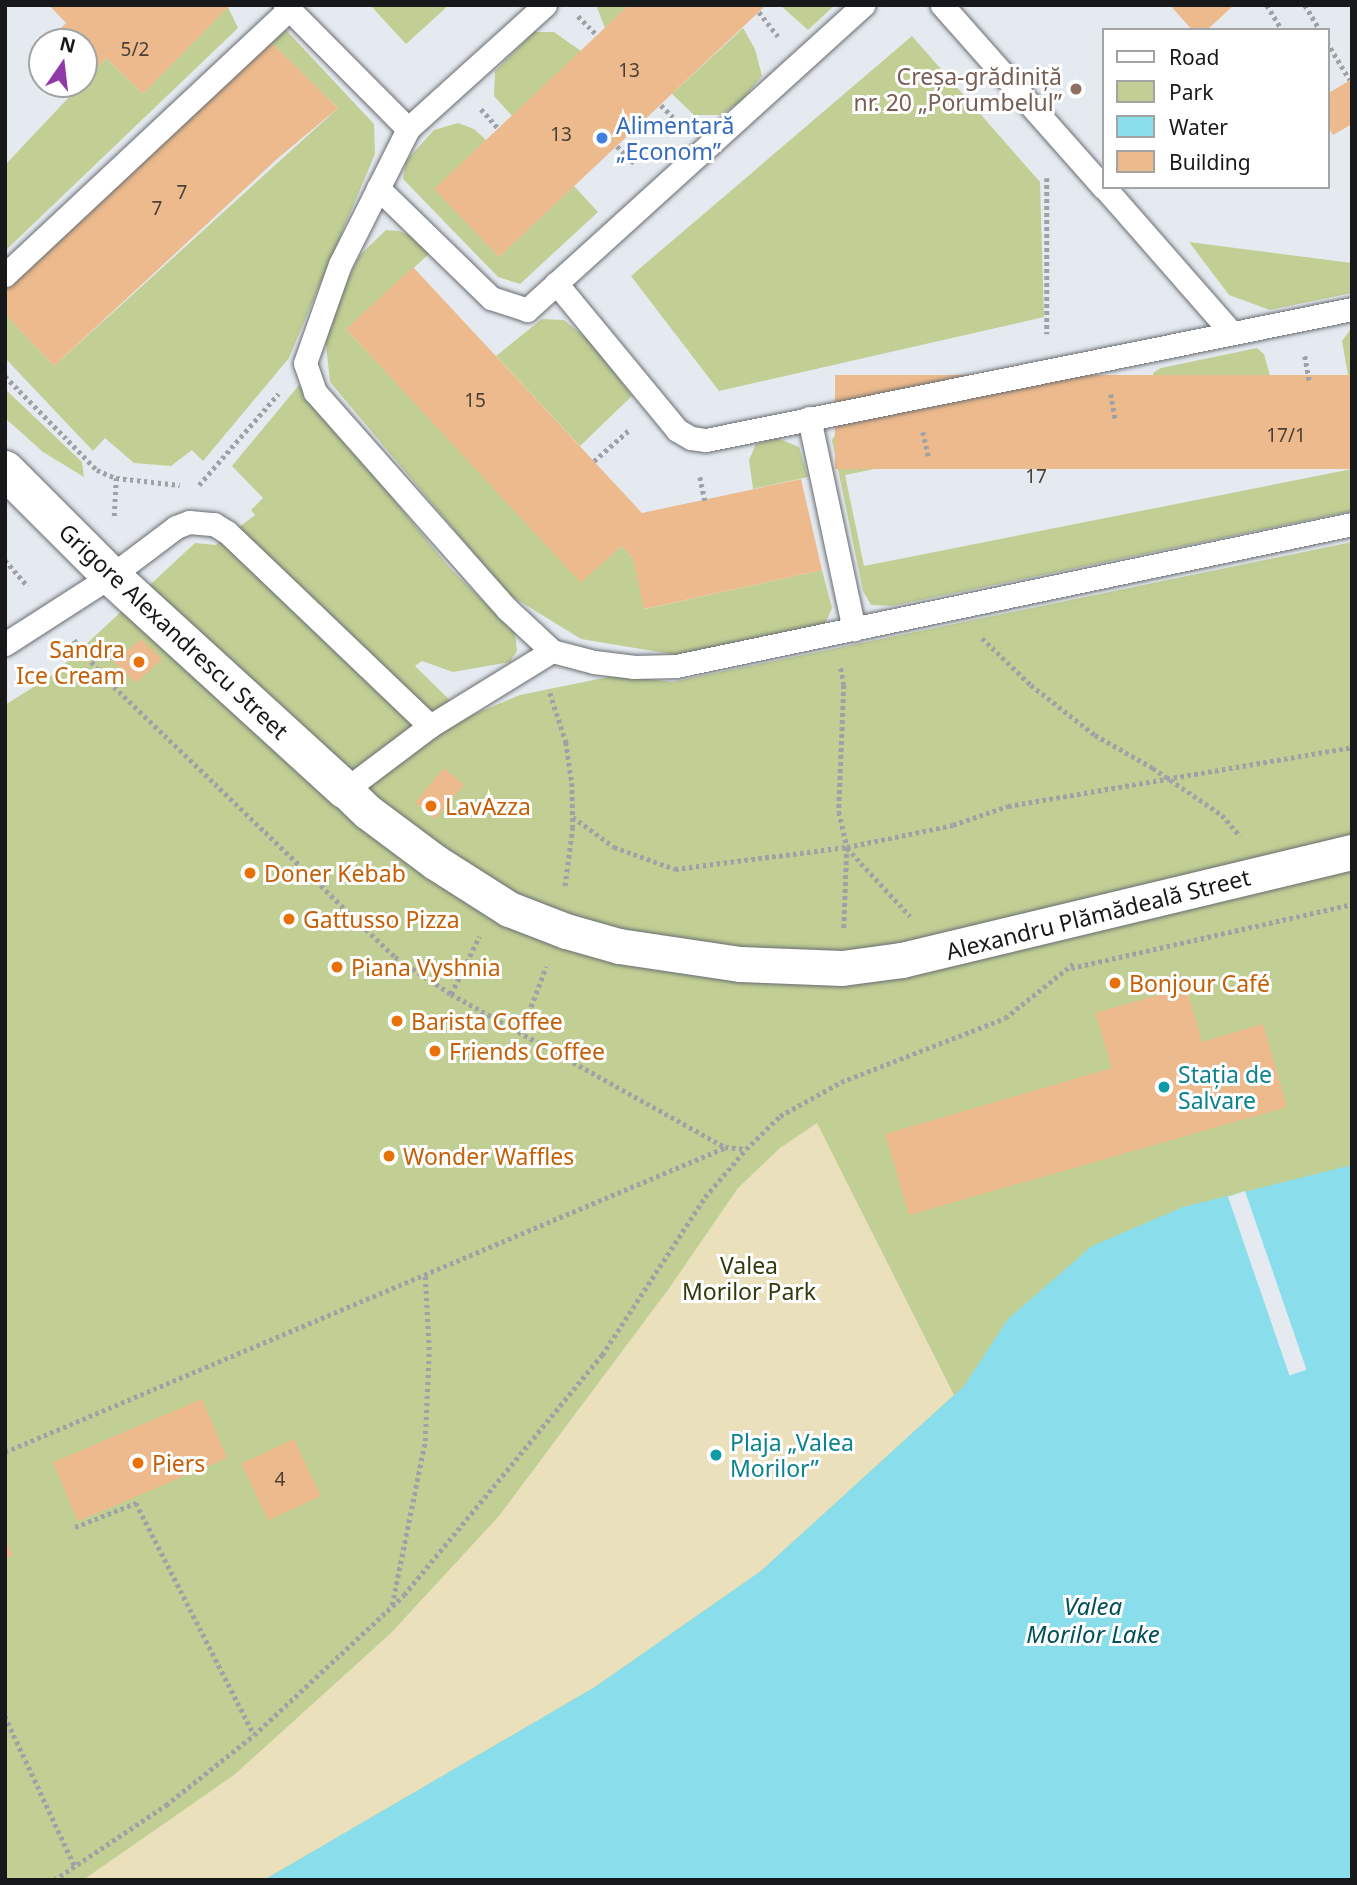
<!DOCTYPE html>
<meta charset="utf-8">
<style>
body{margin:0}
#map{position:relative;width:1357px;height:1885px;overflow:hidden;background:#e5eaf0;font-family:"Noto Sans",sans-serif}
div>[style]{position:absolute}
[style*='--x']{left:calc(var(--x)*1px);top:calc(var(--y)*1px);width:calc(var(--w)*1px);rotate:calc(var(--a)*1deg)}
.green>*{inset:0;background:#c1cf95}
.sand>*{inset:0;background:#eae0bb}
.water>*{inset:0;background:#8adeeb}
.pier>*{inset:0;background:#e5eaf0;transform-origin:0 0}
.building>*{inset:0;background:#ecba8c;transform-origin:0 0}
.path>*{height:4.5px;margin-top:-2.25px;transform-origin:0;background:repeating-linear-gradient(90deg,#9ea2a6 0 3.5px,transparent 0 7px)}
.roads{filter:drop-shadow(0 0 2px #686c71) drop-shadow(0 0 2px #686c71)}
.service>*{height:23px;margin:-11.5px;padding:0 11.5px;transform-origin:11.5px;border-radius:11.5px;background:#fff}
.pedestrian>*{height:35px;margin:-17.5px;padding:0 17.5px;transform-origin:17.5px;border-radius:17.5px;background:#fff}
.minor>*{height:38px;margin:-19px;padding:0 19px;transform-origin:19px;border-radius:19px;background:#fff}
.dots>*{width:19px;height:19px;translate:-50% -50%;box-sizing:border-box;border:4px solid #fff;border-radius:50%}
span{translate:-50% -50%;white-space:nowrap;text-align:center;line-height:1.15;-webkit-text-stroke:6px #fff;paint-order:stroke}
.number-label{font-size:19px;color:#4c4036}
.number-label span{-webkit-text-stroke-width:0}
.education-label{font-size:23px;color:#785e54}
.right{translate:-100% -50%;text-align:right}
.shop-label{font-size:23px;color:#366cbe}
.left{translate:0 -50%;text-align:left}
.street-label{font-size:23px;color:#16181a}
.food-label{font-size:23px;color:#c56008}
.culture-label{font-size:23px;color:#0d838f}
.park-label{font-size:23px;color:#323b0c}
.water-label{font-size:24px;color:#004f59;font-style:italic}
.frame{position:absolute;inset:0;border:7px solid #16181a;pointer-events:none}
.legend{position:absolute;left:1102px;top:28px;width:228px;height:161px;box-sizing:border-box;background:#fff;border:2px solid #a2a3a3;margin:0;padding:9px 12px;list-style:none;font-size:21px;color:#16181a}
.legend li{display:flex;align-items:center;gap:14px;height:35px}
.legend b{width:35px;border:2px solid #a2a3a3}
.north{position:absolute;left:28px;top:28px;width:70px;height:70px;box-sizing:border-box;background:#fff;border:2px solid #a2a3a3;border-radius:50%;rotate:14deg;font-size:19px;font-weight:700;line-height:28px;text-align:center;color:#16181a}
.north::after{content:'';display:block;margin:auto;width:24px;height:32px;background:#8f3aa8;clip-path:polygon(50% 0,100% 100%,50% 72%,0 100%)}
</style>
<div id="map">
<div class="green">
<div style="clip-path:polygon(370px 5px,449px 5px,406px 44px)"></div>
<div style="clip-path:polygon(596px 5px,629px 5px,605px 28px)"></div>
<div style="clip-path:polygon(780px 5px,835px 5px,808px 30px)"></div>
<div style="clip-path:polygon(228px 7px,238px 28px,5px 251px,5px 165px,106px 58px,143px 94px)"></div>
<div style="clip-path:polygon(743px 28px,755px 49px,762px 76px,741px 101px,721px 115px,694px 115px,672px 94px)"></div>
<div style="clip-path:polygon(286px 30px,374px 124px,375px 154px,289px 358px,203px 461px,192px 450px,171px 466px,134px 463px,105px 438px,93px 451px,5px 358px,5px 314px,54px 366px,338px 108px,271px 42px)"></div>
<div style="clip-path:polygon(534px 32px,554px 32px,581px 51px,512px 116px,494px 96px,495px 71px)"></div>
<div style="clip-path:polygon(912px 36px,1040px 182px,1044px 317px,719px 391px,631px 276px)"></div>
<div style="clip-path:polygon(458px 123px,474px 129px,486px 140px,435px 189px,499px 257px,574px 186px,598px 212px,520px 284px,498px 277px,403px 179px,406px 161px,434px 130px)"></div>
<div style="clip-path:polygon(386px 230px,399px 231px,415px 238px,429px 254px,346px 329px,581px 582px,621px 546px,633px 558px,645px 609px,822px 570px,832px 608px,825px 624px,677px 655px,581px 639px,508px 594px,330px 382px,325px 336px,340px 294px,360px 255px)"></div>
<div style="clip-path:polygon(1189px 242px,1352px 263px,1352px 293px,1270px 310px,1229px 295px)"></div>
<div style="clip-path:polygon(542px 319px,564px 320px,590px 341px,632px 396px,580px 446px,496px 356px)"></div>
<div style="clip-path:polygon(1352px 327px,1352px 375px,1348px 375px,1342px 341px)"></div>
<div style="clip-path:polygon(1257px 348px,1264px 354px,1274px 390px,1159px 413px,1153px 373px,1161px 368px)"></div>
<div style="clip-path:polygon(1059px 383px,1070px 393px,1080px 428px,976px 449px,970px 414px,978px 400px)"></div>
<div style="clip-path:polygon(299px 385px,449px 567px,515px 633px,517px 651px,510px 662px,453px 672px,422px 661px,415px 666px,467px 717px,520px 695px,618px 675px,672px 682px,1352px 542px,1352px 1880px,5px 1880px,5px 705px,54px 674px,195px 543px,216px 545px,255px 515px,251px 510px,263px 498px,232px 466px)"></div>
<div style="clip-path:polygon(5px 389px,82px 462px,84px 477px,43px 452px,5px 418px)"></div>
<div style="clip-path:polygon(873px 420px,883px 427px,894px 465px,845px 475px,864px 566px,1352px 469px,1352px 511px,892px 606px,871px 605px,863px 591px,832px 440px,839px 428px,850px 423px)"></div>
<div style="clip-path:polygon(777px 438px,799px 447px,808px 477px,753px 489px,749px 460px,756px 444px)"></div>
</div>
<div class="sand">
<div style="clip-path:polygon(817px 1123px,954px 1395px,761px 1571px,595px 1687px,264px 1880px,83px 1880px,234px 1775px,391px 1633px,499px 1516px,670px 1287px,738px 1188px,780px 1148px)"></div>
</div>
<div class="water">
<div style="clip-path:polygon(1352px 1165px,1352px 1880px,264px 1880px,595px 1687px,761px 1571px,964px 1386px,1008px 1319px,1092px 1246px,1183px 1207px)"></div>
</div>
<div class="pier">
<div style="left:1245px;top:1191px;width:189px;height:18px;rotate:71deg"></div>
</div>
<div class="building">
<div style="clip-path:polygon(49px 5px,226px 5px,228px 7px,143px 94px,106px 58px,92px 73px,84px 65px,84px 42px,60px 42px,53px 36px,66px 23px)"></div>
<div style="clip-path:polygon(629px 5px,766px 5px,499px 257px,434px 189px)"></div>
<div style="clip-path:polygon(1170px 5px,1234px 5px,1207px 30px,1192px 30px)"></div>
<div style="clip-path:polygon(271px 42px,338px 108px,277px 159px,54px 366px,5px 314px,5px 287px)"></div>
<div style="clip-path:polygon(1352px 79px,1352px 124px,1333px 135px,1327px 125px,1327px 94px)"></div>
<div style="clip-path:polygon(413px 267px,642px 513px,801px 479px,822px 570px,644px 609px,633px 558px,621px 546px,581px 583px,346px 329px)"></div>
<div style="left:1352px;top:375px;width:94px;height:517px;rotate:90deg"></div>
<div style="clip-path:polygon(141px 639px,162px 659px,136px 683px,114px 662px)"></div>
<div style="left:444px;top:768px;width:26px;height:45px;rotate:40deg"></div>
<div style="clip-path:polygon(1186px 987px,1202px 1042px,1263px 1024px,1287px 1107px,909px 1215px,885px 1134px,1112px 1068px,1095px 1013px)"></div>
<div style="left:202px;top:1399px;width:64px;height:162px;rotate:67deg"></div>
<div style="left:294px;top:1439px;width:63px;height:58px;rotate:65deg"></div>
<div style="clip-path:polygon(5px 1539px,13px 1555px,5px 1559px)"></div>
</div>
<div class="path">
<div style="--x:1267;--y:5;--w:29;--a:59"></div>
<div style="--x:1305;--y:5;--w:29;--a:59"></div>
<div style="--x:759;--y:12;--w:31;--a:52"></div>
<div style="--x:578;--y:16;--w:27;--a:45"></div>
<div style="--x:1327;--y:42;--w:44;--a:58.8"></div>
<div style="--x:661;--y:105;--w:27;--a:45"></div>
<div style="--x:481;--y:109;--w:27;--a:48"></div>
<div style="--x:617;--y:146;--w:27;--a:45"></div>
<div style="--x:1047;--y:178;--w:156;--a:90"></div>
<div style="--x:1305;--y:356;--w:27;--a:80"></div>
<div style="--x:5;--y:376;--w:132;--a:45.6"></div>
<div style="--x:97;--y:470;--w:21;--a:23"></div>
<div style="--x:116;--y:478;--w:64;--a:6.2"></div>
<div style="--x:1111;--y:394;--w:27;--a:80"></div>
<div style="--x:923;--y:432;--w:27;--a:77"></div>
<div style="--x:594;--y:461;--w:48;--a:-41.6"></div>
<div style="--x:700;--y:477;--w:24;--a:78"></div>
<div style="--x:199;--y:485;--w:121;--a:-49"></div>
<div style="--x:114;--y:516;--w:38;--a:-87"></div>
<div style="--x:5;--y:560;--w:35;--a:49"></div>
<div style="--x:982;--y:638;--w:68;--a:43.8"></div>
<div style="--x:1031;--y:685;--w:81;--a:38"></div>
<div style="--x:1095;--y:735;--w:67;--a:29.6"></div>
<div style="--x:1153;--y:768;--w:83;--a:34.3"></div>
<div style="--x:1222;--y:815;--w:28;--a:49"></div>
<div style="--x:74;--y:640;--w:48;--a:51"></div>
<div style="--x:104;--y:677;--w:404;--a:43.9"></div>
<div style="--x:395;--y:957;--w:67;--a:33.5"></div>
<div style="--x:451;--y:994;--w:314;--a:29.2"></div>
<div style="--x:725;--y:1147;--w:20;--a:6"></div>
<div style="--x:841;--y:668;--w:17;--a:80"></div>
<div style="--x:844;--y:685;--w:127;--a:92.3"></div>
<div style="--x:839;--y:812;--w:36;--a:77"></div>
<div style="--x:847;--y:847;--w:81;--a:92.1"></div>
<div style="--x:550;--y:693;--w:52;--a:71.9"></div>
<div style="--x:566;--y:742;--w:41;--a:81.7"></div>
<div style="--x:572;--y:783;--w:44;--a:88.7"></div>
<div style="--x:573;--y:827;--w:62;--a:97.5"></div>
<div style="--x:573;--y:817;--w:51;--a:36.2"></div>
<div style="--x:614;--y:847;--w:65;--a:19.8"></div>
<div style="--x:675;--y:869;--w:173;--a:-7.3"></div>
<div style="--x:847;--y:847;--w:108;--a:-11.7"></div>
<div style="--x:953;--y:825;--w:58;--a:-19.1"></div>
<div style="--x:1008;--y:806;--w:349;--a:-9.7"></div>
<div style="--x:847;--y:848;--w:93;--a:47.2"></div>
<div style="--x:1071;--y:968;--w:288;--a:-12.8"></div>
<div style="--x:451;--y:994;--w:64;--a:-63.8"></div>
<div style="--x:521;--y:1033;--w:71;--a:-69.3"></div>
<div style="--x:5;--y:1452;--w:781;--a:-22.92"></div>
<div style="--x:75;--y:1527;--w:66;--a:-21.5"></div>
<div style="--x:136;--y:1503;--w:260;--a:63"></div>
<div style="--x:392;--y:1605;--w:167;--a:-78.6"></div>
<div style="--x:425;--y:1441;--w:91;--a:-87.5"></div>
<div style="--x:429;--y:1350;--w:76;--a:-93"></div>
<div style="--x:5;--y:1716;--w:166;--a:65.1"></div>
<div style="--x:54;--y:1880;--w:135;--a:-33.8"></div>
<div style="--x:166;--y:1805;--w:112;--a:-38.5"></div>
<div style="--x:254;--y:1735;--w:205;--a:-43"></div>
<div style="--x:404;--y:1595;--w:311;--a:-50.5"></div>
<div style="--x:602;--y:1355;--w:189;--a:-56.9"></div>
<div style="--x:705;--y:1197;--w:63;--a:-49.5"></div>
<div style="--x:746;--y:1149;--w:47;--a:-44.1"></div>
<div style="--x:780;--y:1116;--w:70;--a:-29.1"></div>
<div style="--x:841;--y:1082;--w:176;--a:-21.3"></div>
<div style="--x:1005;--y:1018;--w:87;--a:-38.5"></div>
</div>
<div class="roads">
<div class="service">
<div style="--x:285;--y:5;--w:175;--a:45.2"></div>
<div style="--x:545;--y:5;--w:185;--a:137.9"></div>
<div style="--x:408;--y:129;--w:151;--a:116.7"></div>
<div style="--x:340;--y:264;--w:105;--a:109.5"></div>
<div style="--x:305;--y:363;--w:31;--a:71"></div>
<div style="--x:315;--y:392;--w:290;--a:48.5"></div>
<div style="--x:507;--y:609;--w:62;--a:43"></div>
<div style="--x:552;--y:651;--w:43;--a:14.7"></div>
<div style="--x:594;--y:662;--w:39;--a:7"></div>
<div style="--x:633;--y:667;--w:43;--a:-1.3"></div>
<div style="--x:676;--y:666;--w:691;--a:-11.86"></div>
<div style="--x:942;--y:5;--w:243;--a:48.5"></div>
<div style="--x:1104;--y:187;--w:193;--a:48.8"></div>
<div style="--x:378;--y:188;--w:158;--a:44.2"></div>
<div style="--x:491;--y:298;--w:38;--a:18"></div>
<div style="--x:527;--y:310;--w:454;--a:-42.2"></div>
<div style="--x:5;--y:275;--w:389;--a:-43.1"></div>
<div style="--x:556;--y:283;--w:190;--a:50.5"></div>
<div style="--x:677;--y:430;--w:16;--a:30"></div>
<div style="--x:691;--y:438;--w:15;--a:8"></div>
<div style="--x:706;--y:440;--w:659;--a:-11.46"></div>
<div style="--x:809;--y:418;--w:216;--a:78"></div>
<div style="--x:5;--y:644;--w:126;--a:-32.7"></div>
<div style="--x:111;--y:576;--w:81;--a:-37"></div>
<div style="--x:176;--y:527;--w:14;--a:-21"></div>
<div style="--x:189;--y:522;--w:25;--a:5"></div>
<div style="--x:214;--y:524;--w:15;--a:32"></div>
<div style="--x:227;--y:532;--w:281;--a:43.7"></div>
<div style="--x:430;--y:726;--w:106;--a:143"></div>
<div style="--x:430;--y:726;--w:143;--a:-31.6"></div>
</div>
<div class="pedestrian">
<div style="--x:345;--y:790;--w:32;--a:44"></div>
<div style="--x:368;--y:812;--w:84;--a:36.7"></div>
<div style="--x:435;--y:862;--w:88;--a:32.4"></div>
<div style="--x:509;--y:909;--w:61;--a:21.1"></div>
<div style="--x:566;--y:931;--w:55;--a:15.8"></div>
<div style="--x:619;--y:946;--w:122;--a:8.5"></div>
<div style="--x:740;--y:964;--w:102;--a:2.2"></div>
<div style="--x:842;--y:968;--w:61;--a:-7.6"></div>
<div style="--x:902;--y:960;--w:463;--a:-13.5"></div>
</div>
<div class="minor">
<div style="--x:5;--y:470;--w:150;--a:45"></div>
<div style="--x:111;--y:576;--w:317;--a:42.4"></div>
</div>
</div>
<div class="dots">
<div style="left:1076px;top:89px;background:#8d6e63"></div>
<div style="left:602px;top:138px;background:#3f7fe0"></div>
<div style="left:139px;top:662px;background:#e8710a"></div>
<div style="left:431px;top:806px;background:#e8710a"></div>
<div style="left:250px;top:873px;background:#e8710a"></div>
<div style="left:289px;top:919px;background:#e8710a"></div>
<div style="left:337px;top:967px;background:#e8710a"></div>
<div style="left:1115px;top:983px;background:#e8710a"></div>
<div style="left:397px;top:1021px;background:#e8710a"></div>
<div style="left:435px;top:1051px;background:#e8710a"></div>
<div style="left:1164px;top:1087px;background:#0f9aa8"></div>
<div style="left:389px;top:1156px;background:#e8710a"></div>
<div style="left:716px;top:1455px;background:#0f9aa8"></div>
<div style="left:138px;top:1463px;background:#e8710a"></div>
</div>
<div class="number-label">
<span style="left:135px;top:50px">5/2</span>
<span style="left:629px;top:71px">13</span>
<span style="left:561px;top:135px">13</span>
<span style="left:182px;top:193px">7</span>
<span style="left:157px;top:209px">7</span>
<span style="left:475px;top:401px">15</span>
<span style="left:1286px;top:436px">17/1</span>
<span style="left:1036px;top:477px">17</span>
<span style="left:280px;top:1480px">4</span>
</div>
<div class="education-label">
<span class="right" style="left:1062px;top:89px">Creșa-grădiniță<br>nr. 20 „Porumbelul”</span>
</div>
<div class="shop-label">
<span class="left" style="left:616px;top:138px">Alimentară<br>„Econom”</span>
</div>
<div class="street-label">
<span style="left:174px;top:631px;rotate:43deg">Grigore Alexandrescu Street</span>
<span style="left:1098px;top:914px;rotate:-14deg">Alexandru Plămădeală Street</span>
</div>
<div class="food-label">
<span class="right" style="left:125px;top:662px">Sandra<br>Ice Cream</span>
<span class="left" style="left:445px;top:806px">LavAzza</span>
<span class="left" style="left:264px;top:873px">Doner Kebab</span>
<span class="left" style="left:303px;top:919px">Gattusso Pizza</span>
<span class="left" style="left:351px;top:967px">Piana Vyshnia</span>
<span class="left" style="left:1129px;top:983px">Bonjour Café</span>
<span class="left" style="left:411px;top:1021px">Barista Coffee</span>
<span class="left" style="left:449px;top:1051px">Friends Coffee</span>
<span class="left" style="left:403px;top:1156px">Wonder Waffles</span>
<span class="left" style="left:152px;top:1463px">Piers</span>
</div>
<div class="culture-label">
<span class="left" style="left:1178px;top:1087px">Stația de<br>Salvare</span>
<span class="left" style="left:730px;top:1455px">Plaja „Valea<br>Morilor”</span>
</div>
<div class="park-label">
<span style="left:749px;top:1278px">Valea<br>Morilor Park</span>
</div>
<div class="water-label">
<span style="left:1093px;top:1620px">Valea<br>Morilor Lake</span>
</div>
<div class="frame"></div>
<ul class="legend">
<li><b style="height:9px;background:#fff"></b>Road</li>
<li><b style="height:19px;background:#c1cf95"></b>Park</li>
<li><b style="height:19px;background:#8adeeb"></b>Water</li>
<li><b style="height:19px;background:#ecba8c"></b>Building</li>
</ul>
<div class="north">N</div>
</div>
